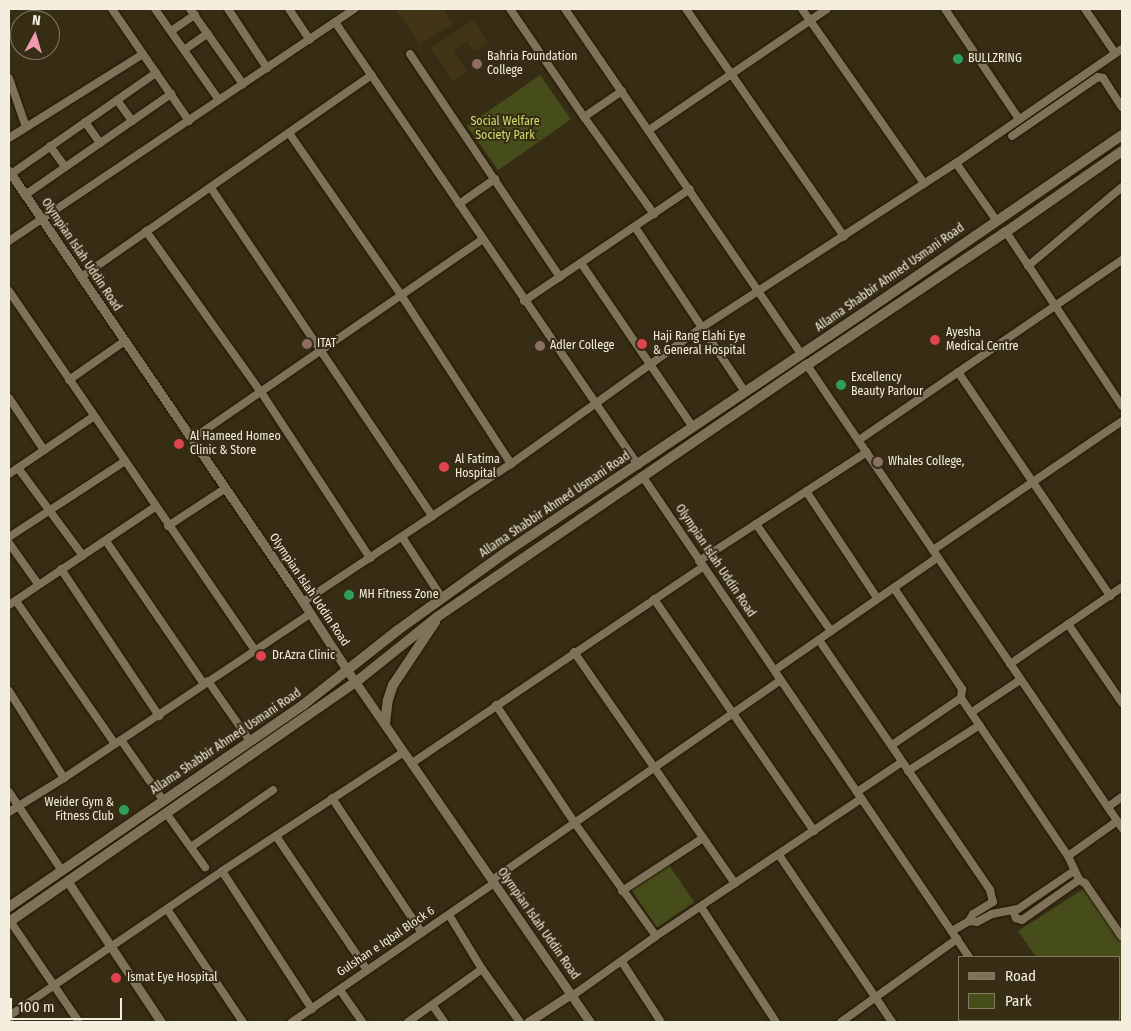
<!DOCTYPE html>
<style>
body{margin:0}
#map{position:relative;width:1131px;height:1031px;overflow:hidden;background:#372d15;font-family:"Fira Sans Condensed",sans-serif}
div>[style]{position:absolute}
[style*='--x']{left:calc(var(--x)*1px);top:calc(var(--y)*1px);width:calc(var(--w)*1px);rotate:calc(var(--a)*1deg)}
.built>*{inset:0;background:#413515}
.green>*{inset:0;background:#474d1a;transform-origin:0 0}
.roads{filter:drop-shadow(0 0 1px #1e1500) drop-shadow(0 0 1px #1e1500)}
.minor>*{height:8px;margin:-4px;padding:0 4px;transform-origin:4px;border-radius:4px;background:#7e7359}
.tertiary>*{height:9px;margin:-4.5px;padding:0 4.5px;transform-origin:4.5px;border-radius:4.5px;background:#7e7359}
.secondary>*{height:10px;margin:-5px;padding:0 5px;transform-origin:5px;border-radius:5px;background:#7e7359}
.dots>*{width:14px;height:14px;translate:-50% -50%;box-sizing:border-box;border:2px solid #372d15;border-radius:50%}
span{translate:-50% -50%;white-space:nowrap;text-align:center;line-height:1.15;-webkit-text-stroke:4px #372d15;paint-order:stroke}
.poi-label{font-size:12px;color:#f4eedf}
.left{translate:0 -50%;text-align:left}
.right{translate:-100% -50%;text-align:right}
.park-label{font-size:12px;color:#cfdf6e}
.street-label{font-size:12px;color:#f4eedf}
.frame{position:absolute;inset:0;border:10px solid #f4eedf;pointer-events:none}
.legend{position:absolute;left:958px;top:956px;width:162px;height:65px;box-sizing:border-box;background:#372d15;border:1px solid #837a66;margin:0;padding:6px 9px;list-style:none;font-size:15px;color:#f4eedf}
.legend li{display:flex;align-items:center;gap:10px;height:25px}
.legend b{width:25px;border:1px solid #837a66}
.north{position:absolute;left:10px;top:10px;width:50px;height:50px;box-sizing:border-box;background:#372d15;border:1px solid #837a66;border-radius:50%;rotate:6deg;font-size:14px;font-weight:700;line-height:20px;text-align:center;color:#f4eedf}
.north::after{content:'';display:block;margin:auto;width:18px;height:22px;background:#f19ab2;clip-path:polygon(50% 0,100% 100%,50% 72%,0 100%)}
.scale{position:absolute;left:10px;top:998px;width:112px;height:22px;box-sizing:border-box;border:2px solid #f4eedf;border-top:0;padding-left:6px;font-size:15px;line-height:18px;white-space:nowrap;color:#f4eedf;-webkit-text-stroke:4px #372d15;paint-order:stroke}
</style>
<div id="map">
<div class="built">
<div style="clip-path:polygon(395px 9px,443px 9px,453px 24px,420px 44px)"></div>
<div style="clip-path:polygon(473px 20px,488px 43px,474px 52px,467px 41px,453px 50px,467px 71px,453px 81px,431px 48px)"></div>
</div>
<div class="green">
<div style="left:540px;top:75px;width:54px;height:89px;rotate:55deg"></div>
<div style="left:669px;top:865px;width:45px;height:45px;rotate:56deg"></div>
<div style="clip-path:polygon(1085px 888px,1122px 943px,1122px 1022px,1080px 1022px,1079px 1020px,1120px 1020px,1120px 957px,1036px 957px,1018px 931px)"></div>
</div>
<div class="roads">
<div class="minor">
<div style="--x:112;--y:9;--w:136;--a:55.5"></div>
<div style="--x:155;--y:9;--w:111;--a:54.9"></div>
<div style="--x:190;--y:9;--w:92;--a:54.8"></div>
<div style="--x:228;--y:9;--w:71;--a:56.5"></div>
<div style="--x:289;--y:9;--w:37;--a:56"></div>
<div style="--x:510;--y:9;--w:131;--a:55.6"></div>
<div style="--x:565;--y:9;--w:418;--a:55.6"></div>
<div style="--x:686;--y:9;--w:277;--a:55.2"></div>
<div style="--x:802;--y:9;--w:213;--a:55"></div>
<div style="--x:945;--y:9;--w:133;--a:56.1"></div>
<div style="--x:1085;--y:9;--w:53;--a:55.7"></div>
<div style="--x:335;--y:22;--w:537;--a:55.63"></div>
<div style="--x:171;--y:31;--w:29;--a:-34"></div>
<div style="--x:184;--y:50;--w:29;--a:-35"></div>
<div style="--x:410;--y:54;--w:269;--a:56.1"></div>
<div style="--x:9;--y:78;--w:52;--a:70.9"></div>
<div style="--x:622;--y:91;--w:46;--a:145.6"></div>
<div style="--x:584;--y:117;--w:120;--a:54.2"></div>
<div style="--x:117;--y:100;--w:26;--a:54"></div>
<div style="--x:85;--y:122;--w:26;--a:54"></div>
<div style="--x:649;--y:130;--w:215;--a:-34.2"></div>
<div style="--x:289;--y:133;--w:197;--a:55.3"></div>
<div style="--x:401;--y:295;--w:202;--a:56.9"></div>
<div style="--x:1012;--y:136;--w:104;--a:-34.5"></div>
<div style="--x:1098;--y:77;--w:5;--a:11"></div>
<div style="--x:1103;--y:78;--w:35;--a:57"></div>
<div style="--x:9;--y:138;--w:158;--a:-32.1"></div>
<div style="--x:50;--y:146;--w:26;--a:54"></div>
<div style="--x:956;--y:163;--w:70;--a:54.9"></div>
<div style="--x:11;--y:174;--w:177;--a:-34.9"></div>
<div style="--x:211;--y:188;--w:396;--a:56"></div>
<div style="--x:25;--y:195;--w:178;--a:-34.7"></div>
<div style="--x:459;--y:204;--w:44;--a:-34.8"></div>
<div style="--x:635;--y:227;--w:198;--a:56.3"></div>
<div style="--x:146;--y:231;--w:198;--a:54.5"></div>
<div style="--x:261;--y:392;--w:199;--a:56.7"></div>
<div style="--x:1006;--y:232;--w:209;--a:56.3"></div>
<div style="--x:9;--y:241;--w:416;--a:-33.9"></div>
<div style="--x:581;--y:263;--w:199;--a:55.7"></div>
<div style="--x:1028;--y:266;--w:123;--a:-40"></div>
<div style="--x:81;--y:277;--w:354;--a:-34.8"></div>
<div style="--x:9;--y:291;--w:435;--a:55.6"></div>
<div style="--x:524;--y:301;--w:200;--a:-34"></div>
<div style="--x:807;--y:365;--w:560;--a:55.77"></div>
<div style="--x:958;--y:372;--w:271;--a:55.8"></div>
<div style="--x:69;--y:380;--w:68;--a:-34.9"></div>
<div style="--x:9;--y:398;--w:63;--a:56.1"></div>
<div style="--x:192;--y:439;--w:353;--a:-34.5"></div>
<div style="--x:859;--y:440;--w:319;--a:-34.4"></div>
<div style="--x:18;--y:468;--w:109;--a:53.5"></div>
<div style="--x:9;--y:474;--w:102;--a:-34.2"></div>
<div style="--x:643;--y:477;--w:580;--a:55.82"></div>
<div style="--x:806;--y:491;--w:128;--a:56.4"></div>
<div style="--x:756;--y:524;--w:131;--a:55"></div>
<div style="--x:168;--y:526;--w:69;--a:-33.2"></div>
<div style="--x:9;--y:537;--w:139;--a:-33.2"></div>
<div style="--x:402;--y:537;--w:73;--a:56.7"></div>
<div style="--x:106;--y:541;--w:173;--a:55.6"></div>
<div style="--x:9;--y:543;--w:50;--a:54.7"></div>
<div style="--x:933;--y:550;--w:229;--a:-34.3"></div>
<div style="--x:699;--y:561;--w:200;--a:-33"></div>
<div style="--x:61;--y:569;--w:177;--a:56.3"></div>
<div style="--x:894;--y:588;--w:122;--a:56"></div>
<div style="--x:962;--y:689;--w:9;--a:96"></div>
<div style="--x:961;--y:698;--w:191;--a:55.9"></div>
<div style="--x:1068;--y:856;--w:26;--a:65"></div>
<div style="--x:1079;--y:880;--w:7;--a:27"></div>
<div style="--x:1085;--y:883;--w:65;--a:55.6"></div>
<div style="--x:654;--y:599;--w:282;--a:55.4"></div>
<div style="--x:16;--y:601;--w:174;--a:55.3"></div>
<div style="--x:303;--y:602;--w:250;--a:-33.6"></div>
<div style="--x:511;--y:464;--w:234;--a:-35.6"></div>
<div style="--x:701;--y:328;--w:304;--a:-32.9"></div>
<div style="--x:956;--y:163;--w:201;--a:-34.5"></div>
<div style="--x:9;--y:605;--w:176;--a:-33.9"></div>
<div style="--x:1068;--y:624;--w:96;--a:55.6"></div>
<div style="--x:819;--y:640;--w:303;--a:55.6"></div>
<div style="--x:990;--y:890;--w:12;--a:76"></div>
<div style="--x:993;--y:902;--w:23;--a:149"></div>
<div style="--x:973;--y:914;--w:8;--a:120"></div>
<div style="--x:574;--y:652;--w:282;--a:55.2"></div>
<div style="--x:1010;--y:664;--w:136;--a:-34.5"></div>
<div style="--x:775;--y:670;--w:197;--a:-34.7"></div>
<div style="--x:208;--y:681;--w:73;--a:55"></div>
<div style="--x:9;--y:691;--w:103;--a:57.7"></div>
<div style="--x:496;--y:705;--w:141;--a:56.3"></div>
<div style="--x:574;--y:822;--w:140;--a:54.3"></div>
<div style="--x:972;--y:712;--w:58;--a:-33.7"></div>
<div style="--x:121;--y:740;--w:73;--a:55"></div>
<div style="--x:892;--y:745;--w:83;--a:-34.3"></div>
<div style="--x:412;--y:763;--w:351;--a:-34"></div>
<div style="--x:908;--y:771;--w:85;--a:-32.6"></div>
<div style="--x:9;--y:792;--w:95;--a:56.1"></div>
<div style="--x:857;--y:792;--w:54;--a:-33.7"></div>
<div style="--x:332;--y:798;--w:162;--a:56.3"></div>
<div style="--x:1108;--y:807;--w:17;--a:-36"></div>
<div style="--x:9;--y:812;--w:65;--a:-31.7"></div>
<div style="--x:64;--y:778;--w:296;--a:-33.7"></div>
<div style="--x:166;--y:813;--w:67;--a:54.2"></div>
<div style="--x:276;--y:836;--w:162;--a:55.8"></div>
<div style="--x:191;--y:847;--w:100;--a:-34.8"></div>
<div style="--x:779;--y:855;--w:202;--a:55.9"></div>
<div style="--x:1068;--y:856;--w:60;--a:-35.5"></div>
<div style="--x:222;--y:871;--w:165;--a:56.9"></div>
<div style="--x:492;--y:880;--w:351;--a:-34.7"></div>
<div style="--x:622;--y:891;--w:97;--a:-33.2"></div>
<div style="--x:701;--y:907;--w:137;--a:56.9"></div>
<div style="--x:167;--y:909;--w:136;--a:56.1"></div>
<div style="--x:1013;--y:911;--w:8;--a:67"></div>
<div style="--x:1016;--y:918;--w:6;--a:18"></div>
<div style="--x:1022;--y:920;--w:70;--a:-35.1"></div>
<div style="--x:449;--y:915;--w:63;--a:58.6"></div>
<div style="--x:482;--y:969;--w:65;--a:54.4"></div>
<div style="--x:10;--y:921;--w:122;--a:55.7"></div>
<div style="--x:952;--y:931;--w:20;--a:-30"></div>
<div style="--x:969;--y:921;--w:8;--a:7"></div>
<div style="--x:977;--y:922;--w:17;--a:-28"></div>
<div style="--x:992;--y:914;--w:26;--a:-11"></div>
<div style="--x:1018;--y:909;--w:68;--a:-34.2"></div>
<div style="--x:622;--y:962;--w:72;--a:57"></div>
<div style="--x:340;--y:990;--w:39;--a:55"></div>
<div style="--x:572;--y:996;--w:103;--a:-35.5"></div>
<div style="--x:656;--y:936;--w:247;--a:-33.8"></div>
<div style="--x:433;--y:1006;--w:19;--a:55"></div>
<div style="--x:9;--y:1016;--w:258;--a:-34.2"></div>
<div style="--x:222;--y:871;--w:217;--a:-33.2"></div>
<div style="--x:1009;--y:1020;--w:3;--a:45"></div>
<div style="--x:9;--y:1021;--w:1;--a:90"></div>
<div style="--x:292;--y:1022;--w:245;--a:-34.5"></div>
<div style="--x:408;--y:1022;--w:91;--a:-35.6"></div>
<div style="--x:841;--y:1022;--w:143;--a:-35.6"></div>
</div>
<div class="tertiary">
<div style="--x:9;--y:171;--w:522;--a:55.7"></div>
<div style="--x:303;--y:602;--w:81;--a:57.1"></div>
<div style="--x:347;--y:670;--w:428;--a:55.4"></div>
<div style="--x:68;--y:882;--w:168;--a:56.4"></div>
<div style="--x:528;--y:1022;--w:51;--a:-33.1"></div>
</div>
<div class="secondary">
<div style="--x:385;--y:723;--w:23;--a:-83"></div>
<div style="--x:388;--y:700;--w:16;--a:-72"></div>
<div style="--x:393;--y:685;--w:76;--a:-56.3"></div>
<div style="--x:9;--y:907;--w:357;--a:-34.5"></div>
<div style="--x:303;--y:705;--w:121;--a:-38.3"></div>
<div style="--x:398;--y:630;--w:137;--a:-35.8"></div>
<div style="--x:509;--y:550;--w:426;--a:-33.8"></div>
<div style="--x:863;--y:313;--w:314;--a:-34.5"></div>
<div style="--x:9;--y:922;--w:422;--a:-34.7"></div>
<div style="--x:356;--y:682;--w:104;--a:-38.7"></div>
<div style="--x:437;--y:617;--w:448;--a:-34.3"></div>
<div style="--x:807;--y:365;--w:239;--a:-33.8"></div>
<div style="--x:1006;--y:232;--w:141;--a:-34.9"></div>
</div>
</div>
<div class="dots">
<div style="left:958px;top:59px;background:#2e9e5b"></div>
<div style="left:477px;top:64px;background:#8d6e63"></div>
<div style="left:935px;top:340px;background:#e0444e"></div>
<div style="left:307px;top:344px;background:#8d6e63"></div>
<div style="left:642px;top:344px;background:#e0444e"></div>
<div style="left:540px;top:346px;background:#8d6e63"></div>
<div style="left:841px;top:385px;background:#2e9e5b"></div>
<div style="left:179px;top:444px;background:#e0444e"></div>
<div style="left:878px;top:462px;background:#8d6e63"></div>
<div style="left:444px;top:467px;background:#e0444e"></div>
<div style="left:349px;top:595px;background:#2e9e5b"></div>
<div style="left:261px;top:656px;background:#e0444e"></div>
<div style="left:124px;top:810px;background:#2e9e5b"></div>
<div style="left:116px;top:978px;background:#e0444e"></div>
</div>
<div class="poi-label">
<span class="left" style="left:487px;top:64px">Bahria Foundation<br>College</span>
<span class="left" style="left:968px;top:59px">BULLZRING</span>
<span class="left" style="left:946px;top:340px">Ayesha<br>Medical Centre</span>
<span class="left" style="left:653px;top:344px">Haji Rang Elahi Eye<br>&amp; General Hospital</span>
<span class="left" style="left:317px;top:344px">ITAT</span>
<span class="left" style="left:550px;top:346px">Adler College</span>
<span class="left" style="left:851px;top:385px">Excellency<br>Beauty Parlour</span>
<span class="left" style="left:190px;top:444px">Al Hameed Homeo<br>Clinic &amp; Store</span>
<span class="left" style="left:455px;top:467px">Al Fatima<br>Hospital</span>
<span class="left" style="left:888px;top:462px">Whales College,</span>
<span class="left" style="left:359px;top:595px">MH Fitness Zone</span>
<span class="left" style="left:272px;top:656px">Dr.Azra Clinic</span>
<span class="right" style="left:114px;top:810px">Weider Gym &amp;<br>Fitness Club</span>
<span class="left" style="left:127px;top:978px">Ismat Eye Hospital</span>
</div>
<div class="park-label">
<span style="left:505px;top:129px">Social Welfare<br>Society Park</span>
</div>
<div class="street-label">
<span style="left:81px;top:255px;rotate:56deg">Olympian Islah Uddin Road</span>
<span style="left:890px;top:278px;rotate:-35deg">Allama Shabbir Ahmed Usmani Road</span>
<span style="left:555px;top:505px;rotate:-34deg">Allama Shabbir Ahmed Usmani Road</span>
<span style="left:715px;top:561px;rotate:56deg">Olympian Islah Uddin Road</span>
<span style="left:309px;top:590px;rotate:56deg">Olympian Islah Uddin Road</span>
<span style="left:226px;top:742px;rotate:-34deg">Allama Shabbir Ahmed Usmani Road</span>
<span style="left:538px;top:924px;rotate:55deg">Olympian Islah Uddin Road</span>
<span style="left:386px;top:942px;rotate:-34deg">Gulshan e Iqbal Block 6</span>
</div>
<div class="frame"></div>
<ul class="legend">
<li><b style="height:6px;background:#7e7359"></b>Road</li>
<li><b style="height:14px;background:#474d1a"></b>Park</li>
</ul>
<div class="north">N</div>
<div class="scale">100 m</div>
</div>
